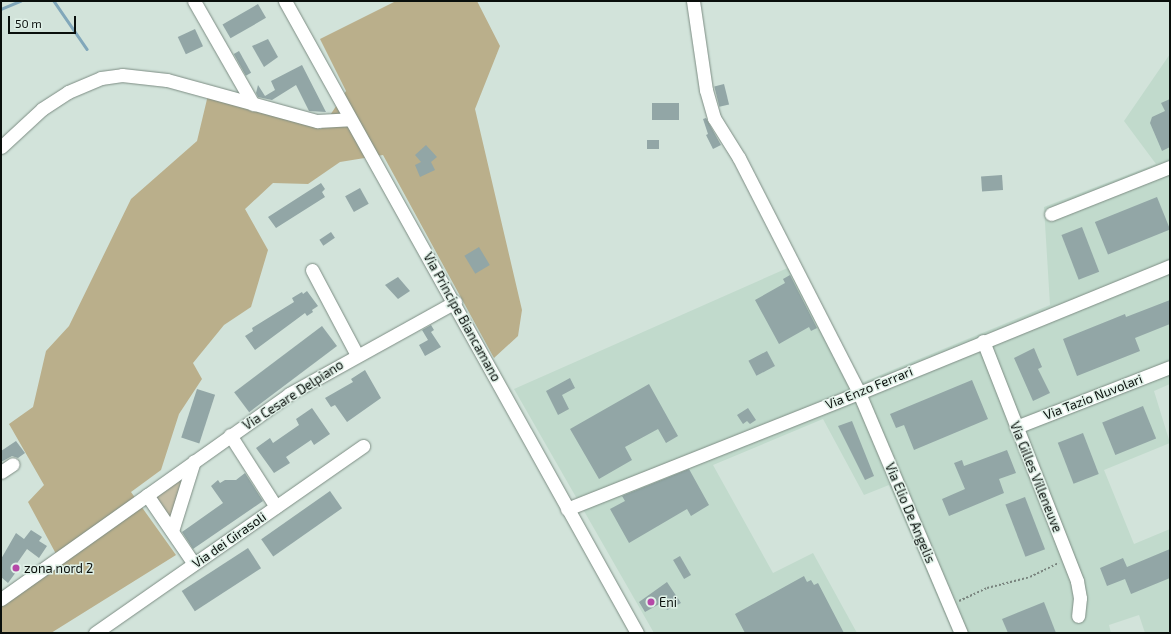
<!DOCTYPE html>
<style>
body{margin:0}
#map{position:relative;width:1171px;height:634px;overflow:hidden;background:#d2e3da;font-family:"Exo 2",sans-serif}
div>[style]{position:absolute}
[style*='--x']{left:calc(var(--x)*1px);top:calc(var(--y)*1px);width:calc(var(--w)*1px);rotate:calc(var(--a)*1deg)}
.built>*{inset:0;background:#c1dacc}
.green>*{inset:0;background:#c5bea6}
.forest>*{inset:0;background:#baaf8b}
.stream>*{height:2.5px;margin:-1.25px;padding:0 1.25px;transform-origin:1.25px;border-radius:1.25px;background:#81a7ba}
.building>*{inset:0;background:#92a6a6;transform-origin:0 0}
.path>*{height:1.5px;margin-top:-0.75px;transform-origin:0;background:repeating-linear-gradient(90deg,#7a857f 0 2px,transparent 0 4px)}
.roads{filter:drop-shadow(0 0 1px #7d8d84) drop-shadow(0 0 1px #7d8d84)}
.minor>*{height:13px;margin:-6.5px;padding:0 6.5px;transform-origin:6.5px;border-radius:6.5px;background:#fff}
.dots>*{width:11px;height:11px;translate:-50% -50%;box-sizing:border-box;border:2px solid #dff0e7;border-radius:50%}
span{translate:-50% -50%;white-space:nowrap;text-align:center;line-height:1.15;-webkit-text-stroke:3px #dff0e7;paint-order:stroke}
.street-label{font-size:13px;color:#0a0f0c}
.poi-label{font-size:13px;color:#0a0f0c}
.left{translate:0 -50%;text-align:left}
.frame{position:absolute;inset:0;border:2px solid #0a0f0c;pointer-events:none}
.scale{position:absolute;left:8px;top:16px;width:68px;height:18px;box-sizing:border-box;border:2px solid #0a0f0c;border-top:0;padding-left:5px;font-size:12px;line-height:14px;white-space:nowrap;color:#0a0f0c;-webkit-text-stroke:3px #dff0e7;paint-order:stroke}
</style>
<div id="map">
<div class="built">
<div style="clip-path:polygon(1170px 54px,1170px 384px,1154px 391px,1170px 443px,1104px 470px,1134px 544px,1170px 529px,1170px 633px,1145px 633px,1139px 615px,1109px 625px,1111px 633px,953px 633px,889px 485px,864px 495px,823px 419px,713px 465px,773px 573px,813px 553px,857px 633px,654px 633px,514px 389px,799px 263px,861px 383px,1050px 305px,1044px 207px,1156px 164px,1124px 121px)"></div>
</div>
<div class="green">
<div style="clip-path:polygon(184px 474px,170px 520px,154px 497px)"></div>
</div>
<div class="forest">
<div style="clip-path:polygon(396px 1px,477px 1px,500px 46px,475px 109px,522px 310px,518px 336px,494px 358px,383px 155px,340px 162px,308px 184px,273px 183px,245px 209px,268px 250px,251px 307px,224px 325px,193px 363px,202px 379px,179px 414px,161px 470px,131px 492px,176px 555px,51px 633px,1px 633px,2px 606px,62px 565px,28px 502px,44px 485px,9px 424px,33px 407px,46px 351px,69px 326px,131px 199px,197px 141px,208px 95px,321px 129px,346px 91px,320px 39px)"></div>
</div>
<div class="stream">
<div style="--x:54;--y:1;--w:58;--a:55.5"></div>
<div style="--x:1;--y:9;--w:21;--a:-23"></div>
</div>
<div class="building">
<div style="left:258px;top:4px;width:16px;height:41px;rotate:60deg"></div>
<div style="left:195px;top:29px;width:19px;height:19px;rotate:65deg"></div>
<div style="clip-path:polygon(268px 39px,278px 57px,264px 67px,252px 46px)"></div>
<div style="left:239px;top:51px;width:25px;height:6px;rotate:61deg"></div>
<div style="clip-path:polygon(302px 65px,326px 112px,309px 111px,296px 85px,272px 100px,258px 97px,256px 93px,258px 85px,265px 96px,275px 90px,271px 81px)"></div>
<div style="left:724px;top:84px;width:21px;height:10px;rotate:76deg"></div>
<div style="clip-path:polygon(1170px 99px,1170px 147px,1162px 151px,1150px 123px,1152px 117px,1165px 111px,1161px 103px)"></div>
<div style="left:679px;top:103px;width:17px;height:27px;rotate:90deg"></div>
<div style="clip-path:polygon(706px 118px,721px 145px,713px 149px,706px 135px,708px 134px,703px 119px)"></div>
<div style="left:647px;top:140px;width:12px;height:9px"></div>
<div style="clip-path:polygon(426px 145px,437px 157px,431px 162px,435px 170px,420px 177px,415px 165px,421px 162px,415px 155px)"></div>
<div style="left:1002px;top:175px;width:15px;height:21px;rotate:86deg"></div>
<div style="clip-path:polygon(321px 183px,325px 189px,322px 192px,325px 197px,276px 228px,268px 217px)"></div>
<div style="left:360px;top:188px;width:18px;height:17px;rotate:61deg"></div>
<div style="left:1157px;top:197px;width:35px;height:67px;rotate:68deg"></div>
<div style="left:1082px;top:227px;width:48px;height:22px;rotate:69deg"></div>
<div style="left:331px;top:232px;width:7px;height:14px;rotate:56deg"></div>
<div style="left:479px;top:247px;width:21px;height:17px;rotate:59deg"></div>
<div style="clip-path:polygon(790px 275px,817px 328px,811px 331px,809px 327px,779px 344px,755px 300px,785px 283px,783px 279px)"></div>
<div style="clip-path:polygon(398px 277px,410px 291px,398px 299px,385px 285px)"></div>
<div style="clip-path:polygon(307px 291px,318px 306px,312px 310px,313px 312px,307px 316px,305px 313px,255px 350px,245px 336px,253px 331px,252px 328px,294px 302px,292px 298px,302px 292px,303px 294px)"></div>
<div style="clip-path:polygon(1170px 300px,1170px 324px,1135px 338px,1140px 351px,1077px 376px,1063px 339px,1125px 314px,1126px 317px)"></div>
<div style="clip-path:polygon(431px 325px,434px 330px,431px 332px,441px 347px,425px 356px,419px 345px,428px 340px,422px 330px)"></div>
<div style="left:322px;top:326px;width:25px;height:110px;rotate:53deg"></div>
<div style="clip-path:polygon(1034px 348px,1042px 367px,1038px 369px,1050px 393px,1033px 401px,1014px 358px)"></div>
<div style="left:767px;top:351px;width:17px;height:21px;rotate:62deg"></div>
<div style="clip-path:polygon(365px 370px,381px 398px,347px 422px,335px 405px,331px 407px,325px 398px,353px 382px,351px 379px)"></div>
<div style="clip-path:polygon(570px 378px,575px 388px,562px 395px,569px 409px,558px 415px,546px 391px)"></div>
<div style="clip-path:polygon(972px 380px,988px 419px,914px 450px,904px 425px,896px 428px,890px 414px)"></div>
<div style="clip-path:polygon(649px 384px,678px 436px,666px 443px,658px 429px,625px 447px,632px 460px,599px 479px,570px 429px)"></div>
<div style="left:197px;top:389px;width:19px;height:51px;rotate:18deg"></div>
<div style="left:1143px;top:406px;width:35px;height:44px;rotate:68deg"></div>
<div style="clip-path:polygon(312px 408px,330px 434px,314px 445px,311px 440px,286px 457px,290px 463px,274px 473px,256px 448px,270px 438px,273px 443px,299px 425px,296px 419px)"></div>
<div style="clip-path:polygon(748px 408px,756px 420px,750px 424px,747px 421px,743px 424px,737px 415px)"></div>
<div style="clip-path:polygon(852px 421px,874px 476px,865px 480px,838px 426px)"></div>
<div style="left:1083px;top:433px;width:44px;height:27px;rotate:69deg"></div>
<div style="clip-path:polygon(16px 441px,25px 453px,18px 458px,12px 456px,1px 462px,1px 451px)"></div>
<div style="clip-path:polygon(1007px 450px,1016px 473px,999px 479px,1004px 493px,949px 516px,942px 499px,965px 489px,954px 463px,962px 460px,964px 466px)"></div>
<div style="clip-path:polygon(689px 469px,709px 505px,691px 516px,687px 509px,629px 543px,610px 509px,625px 501px,622px 496px)"></div>
<div style="clip-path:polygon(245px 473px,263px 501px,193px 549px,182px 532px,223px 503px,211px 486px,218px 480px,220px 483px,225px 480px,236px 480px)"></div>
<div style="left:330px;top:491px;width:21px;height:84px;rotate:55deg"></div>
<div style="left:1025px;top:497px;width:56px;height:21px;rotate:69deg"></div>
<div style="clip-path:polygon(31px 530px,42px 537px,39px 541px,47px 546px,39px 558px,27px 549px,13px 569px,16px 572px,8px 583px,1px 577px,1px 559px,16px 533px,24px 539px)"></div>
<div style="left:248px;top:548px;width:24px;height:79px;rotate:57deg"></div>
<div style="clip-path:polygon(1170px 549px,1170px 578px,1131px 594px,1125px 579px,1107px 586px,1100px 568px,1123px 558px,1127px 567px)"></div>
<div style="left:680px;top:556px;width:22px;height:8px;rotate:60deg"></div>
<div style="clip-path:polygon(804px 576px,807px 582px,811px 580px,814px 585px,818px 583px,844px 633px,745px 633px,735px 614px)"></div>
<div style="clip-path:polygon(667px 582px,681px 603px,667px 610px,663px 602px,645px 612px,639px 602px)"></div>
<div style="clip-path:polygon(1044px 602px,1056px 633px,1008px 633px,1002px 619px)"></div>
</div>
<div class="path">
<div style="--x:959;--y:601;--w:31;--a:-25"></div>
<div style="--x:987;--y:588;--w:44;--a:-14.3"></div>
<div style="--x:1030;--y:577;--w:32;--a:-26"></div>
</div>
<div class="roads">
<div class="minor">
<div style="--x:194;--y:1;--w:119;--a:60.2"></div>
<div style="--x:285;--y:1;--w:723;--a:60.88"></div>
<div style="--x:693;--y:1;--w:90;--a:81.7"></div>
<div style="--x:706;--y:90;--w:29;--a:74"></div>
<div style="--x:714;--y:118;--w:47;--a:58"></div>
<div style="--x:739;--y:158;--w:264;--a:62.9"></div>
<div style="--x:859;--y:393;--w:261;--a:67"></div>
<div style="--x:1;--y:147;--w:56;--a:-42.8"></div>
<div style="--x:42;--y:109;--w:31;--a:-33"></div>
<div style="--x:68;--y:92;--w:36;--a:-23"></div>
<div style="--x:101;--y:78;--w:21;--a:-8"></div>
<div style="--x:122;--y:75;--w:45;--a:6.3"></div>
<div style="--x:167;--y:80;--w:156;--a:15.3"></div>
<div style="--x:317;--y:121;--w:33;--a:-3"></div>
<div style="--x:1051;--y:214;--w:128;--a:-21.6"></div>
<div style="--x:312;--y:270;--w:96;--a:62.1"></div>
<div style="--x:983;--y:341;--w:258;--a:68.6"></div>
<div style="--x:1077;--y:581;--w:17;--a:80"></div>
<div style="--x:1080;--y:598;--w:18;--a:96"></div>
<div style="--x:1016;--y:427;--w:165;--a:-21.3"></div>
<div style="--x:230;--y:435;--w:85;--a:57.4"></div>
<div style="--x:1;--y:472;--w:14;--a:-34"></div>
<div style="--x:147;--y:495;--w:83;--a:55.7"></div>
<div style="--x:567;--y:509;--w:314;--a:-21.7"></div>
<div style="--x:859;--y:393;--w:336;--a:-22.2"></div>
<div style="--x:172;--y:531;--w:73;--a:-72.6"></div>
<div style="--x:1;--y:599;--w:354;--a:-35.4"></div>
<div style="--x:289;--y:394;--w:190;--a:-29"></div>
<div style="--x:95;--y:633;--w:327;--a:-34.9"></div>
</div>
</div>
<div class="dots">
<div style="left:16px;top:568px;background:#b548a7"></div>
<div style="left:651px;top:602px;background:#b548a7"></div>
</div>
<div class="street-label">
<span style="left:462px;top:317px;rotate:61deg">Via Principe Biancamano</span>
<span style="left:869px;top:388px;rotate:-22deg">Via Enzo Ferrari</span>
<span style="left:293px;top:395px;rotate:-33deg">Via Cesare Delpiano</span>
<span style="left:1093px;top:397px;rotate:-21deg">Via Tazio Nuvolari</span>
<span style="left:1036px;top:477px;rotate:68deg">Via Gilles Villeneuve</span>
<span style="left:910px;top:513px;rotate:67deg">Via Elio De Angelis</span>
<span style="left:229px;top:540px;rotate:-35deg">Via dei Girasoli</span>
</div>
<div class="poi-label">
<span class="left" style="left:24px;top:568px">zona nord 2</span>
<span class="left" style="left:659px;top:602px">Eni</span>
</div>
<div class="frame"></div>
<div class="scale">50 m</div>
</div>
